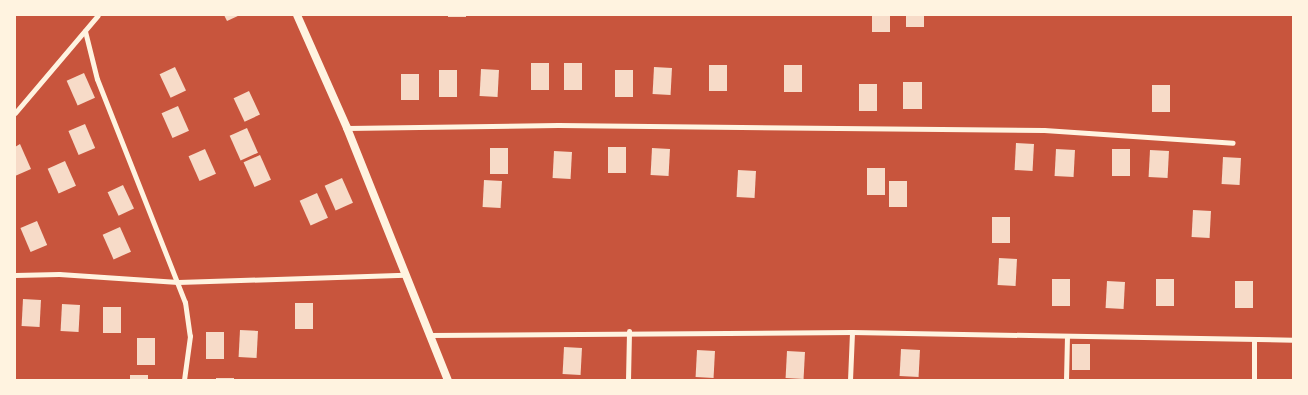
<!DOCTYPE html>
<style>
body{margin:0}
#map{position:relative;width:1308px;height:395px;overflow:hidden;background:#c8553d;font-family:"Source Sans 3",sans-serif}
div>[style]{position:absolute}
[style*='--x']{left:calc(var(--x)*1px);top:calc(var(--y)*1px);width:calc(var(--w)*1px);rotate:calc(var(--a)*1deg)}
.building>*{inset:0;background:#f7dbc8;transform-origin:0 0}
.minor>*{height:5px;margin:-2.5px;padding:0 2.5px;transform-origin:2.5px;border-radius:2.5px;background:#fff3e0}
.tertiary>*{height:8px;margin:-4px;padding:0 4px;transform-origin:4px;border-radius:4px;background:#fff3e0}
span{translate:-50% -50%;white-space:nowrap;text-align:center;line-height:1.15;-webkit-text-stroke:4.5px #fff3e0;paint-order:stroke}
.frame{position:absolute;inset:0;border:16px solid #fff3e0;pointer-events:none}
</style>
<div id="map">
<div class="building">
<div style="clip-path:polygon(224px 15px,240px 15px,227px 21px)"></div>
<div style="left:448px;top:15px;width:18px;height:2px"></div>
<div style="left:872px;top:15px;width:18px;height:17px"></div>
<div style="left:906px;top:15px;width:18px;height:12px"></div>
<div style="left:531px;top:63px;width:18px;height:27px"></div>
<div style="left:564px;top:63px;width:18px;height:27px"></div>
<div style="left:709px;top:65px;width:18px;height:26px"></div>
<div style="left:784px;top:65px;width:18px;height:27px"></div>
<div style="left:175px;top:67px;width:26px;height:17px;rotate:65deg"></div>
<div style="left:654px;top:67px;width:18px;height:27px;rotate:3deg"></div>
<div style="left:481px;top:69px;width:18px;height:27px;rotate:3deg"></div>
<div style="left:439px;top:70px;width:18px;height:27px"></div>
<div style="left:615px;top:70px;width:18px;height:27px"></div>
<div style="left:84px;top:73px;width:27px;height:19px;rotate:66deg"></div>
<div style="left:401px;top:74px;width:18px;height:26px"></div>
<div style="left:903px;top:82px;width:19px;height:27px"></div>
<div style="left:859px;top:84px;width:18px;height:27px"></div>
<div style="left:1152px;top:85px;width:18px;height:27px"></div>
<div style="left:249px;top:91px;width:26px;height:17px;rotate:65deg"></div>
<div style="left:178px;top:106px;width:27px;height:18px;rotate:66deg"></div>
<div style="left:85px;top:124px;width:26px;height:18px;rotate:67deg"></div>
<div style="left:247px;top:128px;width:27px;height:19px;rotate:66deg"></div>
<div style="left:1016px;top:143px;width:18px;height:27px;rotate:3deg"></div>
<div style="clip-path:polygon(20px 144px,31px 169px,15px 176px,15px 147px)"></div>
<div style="left:608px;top:147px;width:18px;height:26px"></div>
<div style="left:490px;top:148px;width:18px;height:26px"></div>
<div style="left:652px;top:148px;width:18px;height:27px;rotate:3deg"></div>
<div style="left:205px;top:149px;width:27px;height:18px;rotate:66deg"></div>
<div style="left:1056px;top:149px;width:19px;height:27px;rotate:3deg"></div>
<div style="left:1112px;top:149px;width:18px;height:27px"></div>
<div style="left:1150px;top:150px;width:19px;height:27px;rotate:3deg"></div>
<div style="left:554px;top:151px;width:18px;height:27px;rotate:3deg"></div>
<div style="left:260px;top:155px;width:27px;height:18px;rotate:66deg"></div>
<div style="left:1223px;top:157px;width:18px;height:27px;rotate:3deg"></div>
<div style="left:65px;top:161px;width:27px;height:19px;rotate:66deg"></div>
<div style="left:867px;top:168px;width:18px;height:27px"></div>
<div style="left:738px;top:170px;width:18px;height:27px;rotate:3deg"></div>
<div style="left:342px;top:178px;width:27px;height:19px;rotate:66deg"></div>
<div style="left:484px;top:180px;width:18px;height:27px;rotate:3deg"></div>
<div style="left:889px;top:181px;width:18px;height:26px"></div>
<div style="left:123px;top:185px;width:26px;height:17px;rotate:65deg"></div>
<div style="left:317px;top:193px;width:27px;height:19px;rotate:66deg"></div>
<div style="left:1193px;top:210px;width:18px;height:27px;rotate:3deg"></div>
<div style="left:992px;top:217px;width:18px;height:26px"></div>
<div style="left:37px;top:221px;width:26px;height:18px;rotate:67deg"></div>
<div style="left:120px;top:227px;width:27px;height:19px;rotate:66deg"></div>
<div style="left:999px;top:258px;width:18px;height:27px;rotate:3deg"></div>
<div style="left:1052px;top:279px;width:18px;height:27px"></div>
<div style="left:1156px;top:279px;width:18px;height:27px"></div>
<div style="left:1107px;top:281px;width:18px;height:27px;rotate:3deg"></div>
<div style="left:1235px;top:281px;width:18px;height:27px"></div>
<div style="left:23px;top:299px;width:18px;height:27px;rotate:3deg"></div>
<div style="left:295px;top:303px;width:18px;height:26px"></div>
<div style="left:62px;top:304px;width:18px;height:27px;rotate:3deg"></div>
<div style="left:103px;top:307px;width:18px;height:26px"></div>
<div style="left:240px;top:330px;width:18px;height:27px;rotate:3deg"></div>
<div style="left:206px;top:332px;width:18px;height:27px"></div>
<div style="left:137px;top:338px;width:18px;height:27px"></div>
<div style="left:1072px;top:344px;width:18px;height:26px"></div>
<div style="left:564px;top:347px;width:18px;height:27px;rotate:3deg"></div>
<div style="left:901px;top:349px;width:19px;height:27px;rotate:3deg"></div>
<div style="left:697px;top:350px;width:18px;height:27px;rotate:3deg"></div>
<div style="left:787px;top:351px;width:18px;height:27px;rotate:3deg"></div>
<div style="left:130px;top:375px;width:18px;height:5px"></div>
<div style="left:216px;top:378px;width:18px;height:2px"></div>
</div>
<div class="minor">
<div style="--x:85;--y:31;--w:49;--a:76"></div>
<div style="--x:97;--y:79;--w:240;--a:68.5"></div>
<div style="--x:185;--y:302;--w:34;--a:82"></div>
<div style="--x:190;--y:336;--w:44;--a:97.8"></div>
<div style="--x:15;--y:113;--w:128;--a:-49.7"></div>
<div style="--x:347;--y:128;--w:211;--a:-0.8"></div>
<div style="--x:558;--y:125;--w:486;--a:0.6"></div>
<div style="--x:1044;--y:130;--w:189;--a:3.9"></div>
<div style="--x:15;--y:275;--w:44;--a:-1.3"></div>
<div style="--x:59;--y:274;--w:119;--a:3.8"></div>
<div style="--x:178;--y:282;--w:227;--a:-1.8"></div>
<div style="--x:430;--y:335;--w:422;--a:-0.4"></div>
<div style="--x:852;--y:332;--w:441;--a:1"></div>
<div style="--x:1254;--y:340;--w:40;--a:90"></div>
<div style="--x:628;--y:380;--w:49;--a:-88.8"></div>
<div style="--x:850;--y:380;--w:48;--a:-87.6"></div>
<div style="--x:1066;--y:380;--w:44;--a:-88.7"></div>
</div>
<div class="tertiary">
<div style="--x:297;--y:15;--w:124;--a:66.1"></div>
<div style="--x:347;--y:128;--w:271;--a:68.2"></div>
</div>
<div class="frame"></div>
</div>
